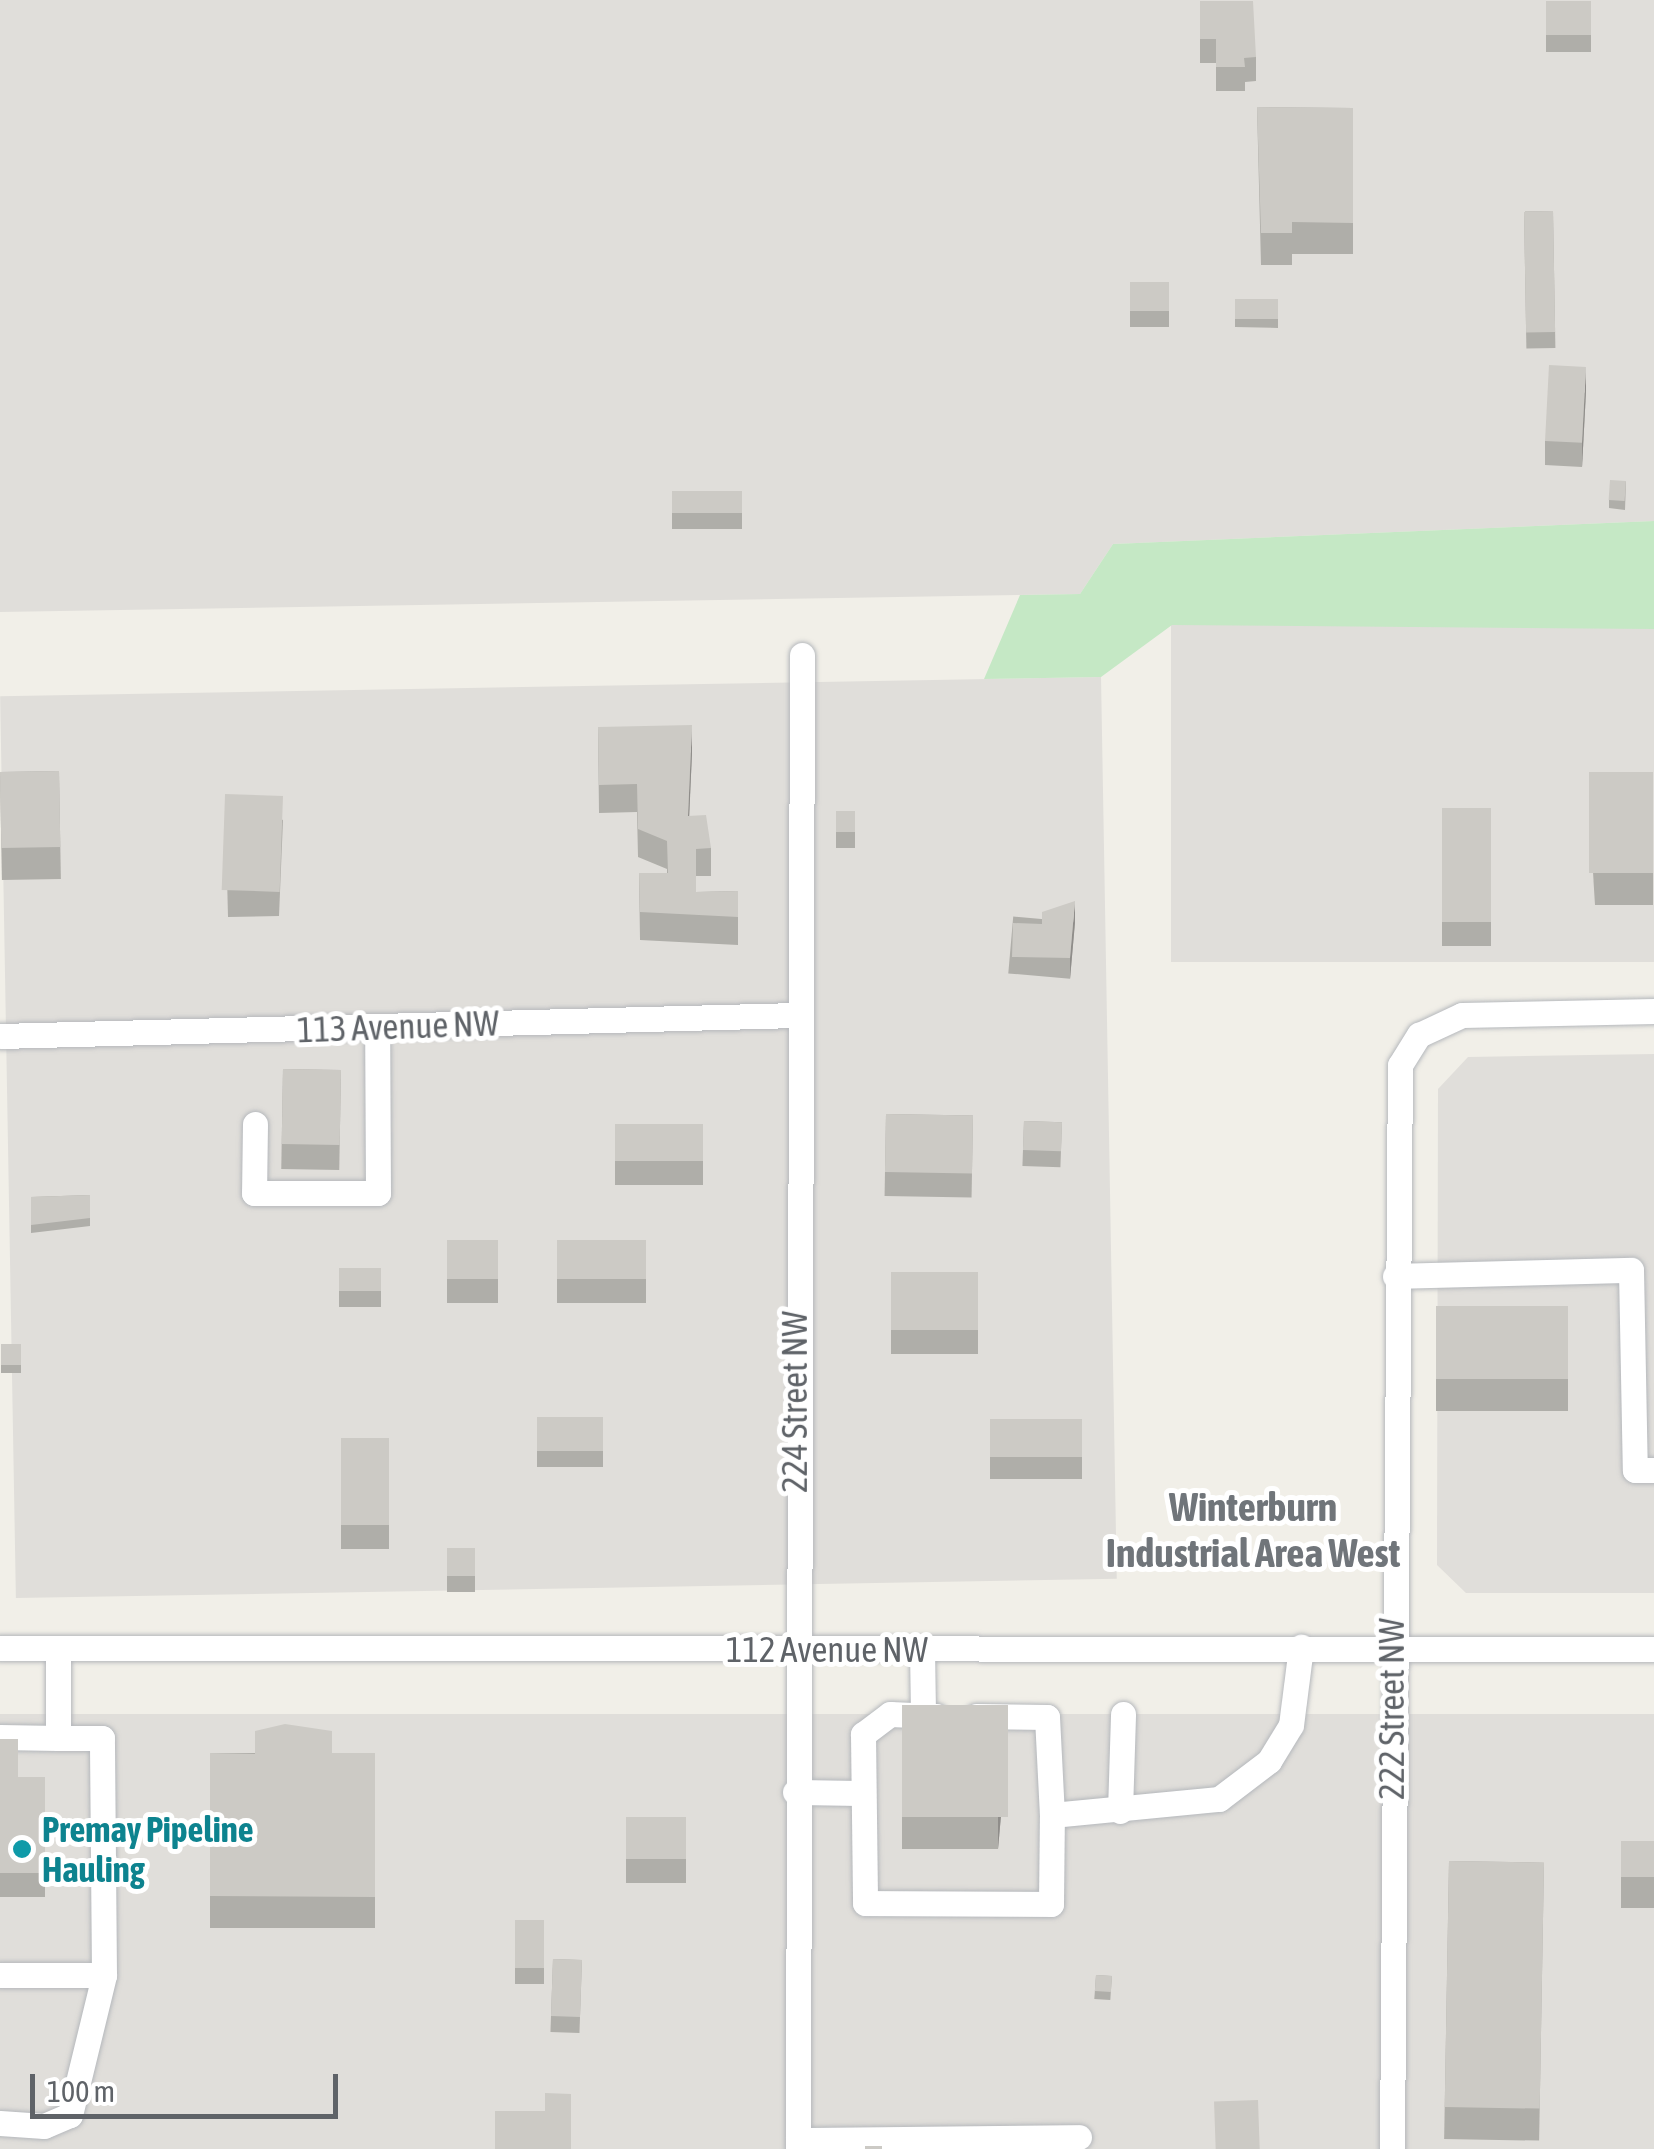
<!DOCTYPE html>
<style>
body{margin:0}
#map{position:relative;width:1654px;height:2149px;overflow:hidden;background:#f1efe8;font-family:"Asap Condensed",sans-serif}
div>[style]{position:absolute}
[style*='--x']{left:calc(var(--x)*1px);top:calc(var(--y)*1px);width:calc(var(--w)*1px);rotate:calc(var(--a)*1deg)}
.industrial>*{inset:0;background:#e0deda;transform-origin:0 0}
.green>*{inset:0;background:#c5e8c5}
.roads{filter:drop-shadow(0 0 2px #b5b8bc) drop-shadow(0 0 2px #b5b8bc)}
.minor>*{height:25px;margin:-12.5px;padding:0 12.5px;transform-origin:12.5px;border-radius:12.5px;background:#fff}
.wall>*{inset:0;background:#afaea9;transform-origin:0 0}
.shaded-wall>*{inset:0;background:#8f8d8a}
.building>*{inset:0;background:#cccac5;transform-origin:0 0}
.dots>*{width:28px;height:28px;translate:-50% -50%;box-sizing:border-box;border:5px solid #fff;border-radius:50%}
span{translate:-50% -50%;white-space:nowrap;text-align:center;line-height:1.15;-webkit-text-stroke:10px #fff;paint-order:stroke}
.street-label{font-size:35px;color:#5f6368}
.culture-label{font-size:35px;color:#0d838f;font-weight:700}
.left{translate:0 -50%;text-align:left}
.quarter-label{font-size:40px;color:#70757a;font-weight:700}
.scale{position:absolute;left:30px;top:2074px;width:308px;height:45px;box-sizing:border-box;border:5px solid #5f6368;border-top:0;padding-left:12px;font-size:30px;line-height:35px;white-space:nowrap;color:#5f6368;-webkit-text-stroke:8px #fff;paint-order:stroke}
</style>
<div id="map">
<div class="industrial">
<div style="clip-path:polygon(0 0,1654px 0,1654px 521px,1113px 544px,1080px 594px,0 612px)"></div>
<div style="left:1171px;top:625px;width:483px;height:337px"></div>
<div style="left:1101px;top:677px;width:902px;height:1101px;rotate:89deg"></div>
<div style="clip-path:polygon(1654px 1054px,1654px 1593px,1466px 1593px,1437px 1565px,1438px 1089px,1468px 1057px)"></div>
<div style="left:1654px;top:1714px;width:435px;height:1654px;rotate:90deg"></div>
</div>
<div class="green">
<div style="clip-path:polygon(1654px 521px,1654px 629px,1172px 625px,1101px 677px,984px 679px,1020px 595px,1080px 594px,1113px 544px)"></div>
</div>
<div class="roads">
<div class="minor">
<div style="--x:0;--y:1036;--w:795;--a:-1.51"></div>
<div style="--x:255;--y:1124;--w:69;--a:90.8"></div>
<div style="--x:254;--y:1193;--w:124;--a:0"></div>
<div style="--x:378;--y:1193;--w:167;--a:-90.3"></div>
<div style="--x:1395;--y:1276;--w:236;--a:-1.5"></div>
<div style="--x:1631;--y:1270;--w:200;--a:88.9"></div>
<div style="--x:1635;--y:1470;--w:19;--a:0"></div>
<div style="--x:0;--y:1648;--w:1654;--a:0.03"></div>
<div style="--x:922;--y:1649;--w:67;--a:89.1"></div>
<div style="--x:936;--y:1716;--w:46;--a:-177.5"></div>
<div style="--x:890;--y:1714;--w:34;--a:143"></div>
<div style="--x:863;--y:1734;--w:169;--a:89.3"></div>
<div style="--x:865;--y:1903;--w:186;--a:0.3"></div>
<div style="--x:1051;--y:1904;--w:89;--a:-89.4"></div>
<div style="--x:976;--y:1716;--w:71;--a:0.8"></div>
<div style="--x:1047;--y:1717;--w:98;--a:87.1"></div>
<div style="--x:1052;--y:1815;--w:168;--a:-5.5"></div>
<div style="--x:1219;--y:1799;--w:63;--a:-37.2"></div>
<div style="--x:1269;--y:1761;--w:42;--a:-58.6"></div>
<div style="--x:1291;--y:1725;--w:79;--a:-82.7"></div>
<div style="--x:0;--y:1737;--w:58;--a:1"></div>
<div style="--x:58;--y:1738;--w:90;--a:-90"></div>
<div style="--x:795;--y:1792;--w:67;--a:0.9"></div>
<div style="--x:1120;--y:1811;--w:97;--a:-88.2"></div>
<div style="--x:0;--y:1975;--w:104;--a:0"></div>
<div style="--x:0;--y:2123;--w:44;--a:3.9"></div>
<div style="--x:44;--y:2126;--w:28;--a:-23"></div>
<div style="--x:70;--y:2115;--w:144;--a:-76.3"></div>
<div style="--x:104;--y:1975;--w:237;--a:-90.5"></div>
<div style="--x:102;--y:1738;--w:44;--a:180"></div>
<div style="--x:798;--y:2140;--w:281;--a:-0.6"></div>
<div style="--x:798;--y:2149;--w:1494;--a:-89.85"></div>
<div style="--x:1392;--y:2149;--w:1084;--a:-89.58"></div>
<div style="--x:1400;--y:1065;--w:36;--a:-58"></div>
<div style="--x:1419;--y:1035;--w:47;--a:-24.9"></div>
<div style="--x:1462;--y:1015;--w:192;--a:-1.2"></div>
</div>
</div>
<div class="wall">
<div style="clip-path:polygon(1200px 1px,1256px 57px,1256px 81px,1245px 82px,1245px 91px,1216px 91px,1216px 63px,1200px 63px)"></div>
<div style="left:1546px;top:1px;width:45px;height:51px"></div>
<div style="clip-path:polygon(1257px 107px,1353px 108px,1353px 254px,1292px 254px,1292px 265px,1261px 265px)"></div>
<div style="left:1553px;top:211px;width:137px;height:29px;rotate:89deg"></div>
<div style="left:1130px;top:282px;width:39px;height:45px"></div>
<div style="clip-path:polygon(1278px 299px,1278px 328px,1235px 327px,1235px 319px)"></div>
<div style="clip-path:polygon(1586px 391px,1582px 467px,1545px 465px,1545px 441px)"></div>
<div style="clip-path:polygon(1626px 481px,1625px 510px,1609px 508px,1609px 500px)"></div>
<div style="left:742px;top:491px;width:38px;height:70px;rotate:90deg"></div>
<div style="clip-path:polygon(598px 727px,692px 753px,689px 816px,711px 848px,711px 876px,696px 876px,696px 892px,738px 891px,738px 945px,640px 940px,639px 873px,667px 873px,667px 869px,638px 857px,637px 812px,599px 813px)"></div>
<div style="left:59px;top:771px;width:108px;height:59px;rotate:89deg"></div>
<div style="clip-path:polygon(1653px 772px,1653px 905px,1595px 905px,1589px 807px,1589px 776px)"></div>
<div style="clip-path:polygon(225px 798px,283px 820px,279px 916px,228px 917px)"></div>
<div style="left:1442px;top:808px;width:49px;height:138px"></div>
<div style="left:836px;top:811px;width:19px;height:37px"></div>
<div style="left:1075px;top:922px;width:57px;height:62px;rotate:95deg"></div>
<div style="left:283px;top:1069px;width:58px;height:100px;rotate:1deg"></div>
<div style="left:886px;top:1114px;width:87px;height:82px;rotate:1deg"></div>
<div style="left:1024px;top:1121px;width:38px;height:45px;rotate:2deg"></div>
<div style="left:615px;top:1124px;width:88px;height:61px"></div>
<div style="clip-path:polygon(90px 1195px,90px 1226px,31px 1233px,31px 1197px)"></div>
<div style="left:447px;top:1240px;width:51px;height:63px"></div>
<div style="left:557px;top:1240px;width:89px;height:63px"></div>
<div style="left:339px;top:1268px;width:42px;height:39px"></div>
<div style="left:891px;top:1272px;width:87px;height:82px"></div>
<div style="left:1436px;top:1306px;width:132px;height:105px"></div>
<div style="left:1px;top:1344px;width:20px;height:29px"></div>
<div style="left:537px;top:1417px;width:66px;height:50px"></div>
<div style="left:990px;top:1419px;width:92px;height:60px"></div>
<div style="left:341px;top:1438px;width:48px;height:111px"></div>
<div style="left:447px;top:1548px;width:28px;height:44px"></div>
<div style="clip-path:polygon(902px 1705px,1008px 1737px,998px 1849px,902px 1849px)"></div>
<div style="clip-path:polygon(0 1739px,18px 1777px,45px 1777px,45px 1897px,0 1897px)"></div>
<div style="left:210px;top:1753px;width:165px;height:175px"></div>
<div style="left:626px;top:1817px;width:60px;height:66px"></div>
<div style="left:1621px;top:1841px;width:33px;height:67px"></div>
<div style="left:1449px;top:1861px;width:95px;height:278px;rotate:1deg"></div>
<div style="left:515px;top:1920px;width:29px;height:64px"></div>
<div style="left:553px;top:1959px;width:29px;height:73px;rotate:2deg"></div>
<div style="left:1096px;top:1975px;width:16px;height:24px;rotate:4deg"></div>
</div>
<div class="shaded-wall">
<div style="clip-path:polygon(1586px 367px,1586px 391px,1582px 467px,1582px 443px)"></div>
<div style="clip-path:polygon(692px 725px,692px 753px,688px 844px,688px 816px)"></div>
<div style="clip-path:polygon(1075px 901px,1075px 922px,1070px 979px,1070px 958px)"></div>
<div style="clip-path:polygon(1008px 1705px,1008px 1737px,998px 1849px,998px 1817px)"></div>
</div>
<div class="building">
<div style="clip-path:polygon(1200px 1px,1253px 1px,1256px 57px,1244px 58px,1245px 67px,1216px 67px,1216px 39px,1200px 39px)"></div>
<div style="left:1546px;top:1px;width:45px;height:34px"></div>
<div style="clip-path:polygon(1257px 107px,1353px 108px,1353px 223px,1292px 222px,1292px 233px,1261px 233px)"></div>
<div style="left:1553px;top:211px;width:121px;height:29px;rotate:89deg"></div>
<div style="left:1130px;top:282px;width:39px;height:29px"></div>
<div style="left:1235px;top:299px;width:43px;height:20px"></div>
<div style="left:1549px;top:365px;width:37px;height:76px;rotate:3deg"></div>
<div style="left:1610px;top:480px;width:16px;height:20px;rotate:4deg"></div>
<div style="left:742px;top:491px;width:22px;height:70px;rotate:90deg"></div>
<div style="clip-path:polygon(692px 725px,688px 816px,706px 815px,711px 848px,696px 849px,696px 892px,738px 891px,738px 917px,640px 912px,639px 873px,668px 873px,667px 841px,638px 829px,637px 784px,599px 785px,598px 727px)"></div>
<div style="left:59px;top:771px;width:76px;height:59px;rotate:89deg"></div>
<div style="left:1653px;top:772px;width:101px;height:64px;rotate:90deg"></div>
<div style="left:283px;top:796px;width:96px;height:58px;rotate:92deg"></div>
<div style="left:1442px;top:808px;width:49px;height:114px"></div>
<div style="left:836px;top:811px;width:19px;height:21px"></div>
<div style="clip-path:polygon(1075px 901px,1070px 958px,1012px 957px,1013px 923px,1042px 924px,1042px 912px)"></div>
<div style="left:283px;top:1069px;width:58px;height:75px;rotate:1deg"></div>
<div style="left:886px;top:1114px;width:87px;height:58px;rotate:1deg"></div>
<div style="left:1024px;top:1121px;width:38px;height:29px;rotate:2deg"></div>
<div style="left:615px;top:1124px;width:88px;height:37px"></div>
<div style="clip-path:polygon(90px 1195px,90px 1218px,31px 1225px,31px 1197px)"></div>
<div style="left:447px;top:1240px;width:51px;height:39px"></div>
<div style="left:557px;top:1240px;width:89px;height:39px"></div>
<div style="left:339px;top:1268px;width:42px;height:23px"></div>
<div style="left:891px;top:1272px;width:87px;height:58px"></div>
<div style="left:1436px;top:1306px;width:132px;height:73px"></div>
<div style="left:1px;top:1344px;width:20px;height:21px"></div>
<div style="left:537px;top:1417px;width:66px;height:34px"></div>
<div style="left:990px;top:1419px;width:92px;height:38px"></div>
<div style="left:341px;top:1438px;width:48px;height:87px"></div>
<div style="left:447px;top:1548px;width:28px;height:28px"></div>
<div style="left:902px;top:1705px;width:106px;height:112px"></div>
<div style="clip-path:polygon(285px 1724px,332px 1731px,332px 1753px,375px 1753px,375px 1897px,210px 1896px,210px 1753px,255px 1754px,255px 1731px)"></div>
<div style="clip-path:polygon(0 1739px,18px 1739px,18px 1777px,45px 1777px,45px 1873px,0 1873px)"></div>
<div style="left:626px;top:1817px;width:60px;height:42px"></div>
<div style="left:1621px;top:1841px;width:33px;height:36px"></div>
<div style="left:1449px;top:1861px;width:95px;height:246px;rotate:1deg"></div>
<div style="left:515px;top:1920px;width:29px;height:48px"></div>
<div style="left:553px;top:1959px;width:29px;height:57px;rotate:2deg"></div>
<div style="left:1096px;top:1975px;width:16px;height:16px;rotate:4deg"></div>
<div style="clip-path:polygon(545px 2093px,571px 2094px,571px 2149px,495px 2149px,495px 2111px,545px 2111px)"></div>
<div style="left:1258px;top:2100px;width:49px;height:44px;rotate:88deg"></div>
<div style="left:865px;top:2146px;width:17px;height:3px"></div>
</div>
<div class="dots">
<div style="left:22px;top:1849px;background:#0f9aa8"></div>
</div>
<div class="street-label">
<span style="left:398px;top:1026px;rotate:-2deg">113 Avenue NW</span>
<span style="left:794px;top:1402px;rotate:-90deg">224 Street NW</span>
<span style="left:827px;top:1649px">112 Avenue NW</span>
<span style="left:1391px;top:1709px;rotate:-90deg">222 Street NW</span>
</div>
<div class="culture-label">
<span class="left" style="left:42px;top:1849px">Premay Pipeline<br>Hauling</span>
</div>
<div class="quarter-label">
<span style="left:1253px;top:1530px">Winterburn<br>Industrial Area West</span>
</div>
<div class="scale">100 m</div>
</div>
